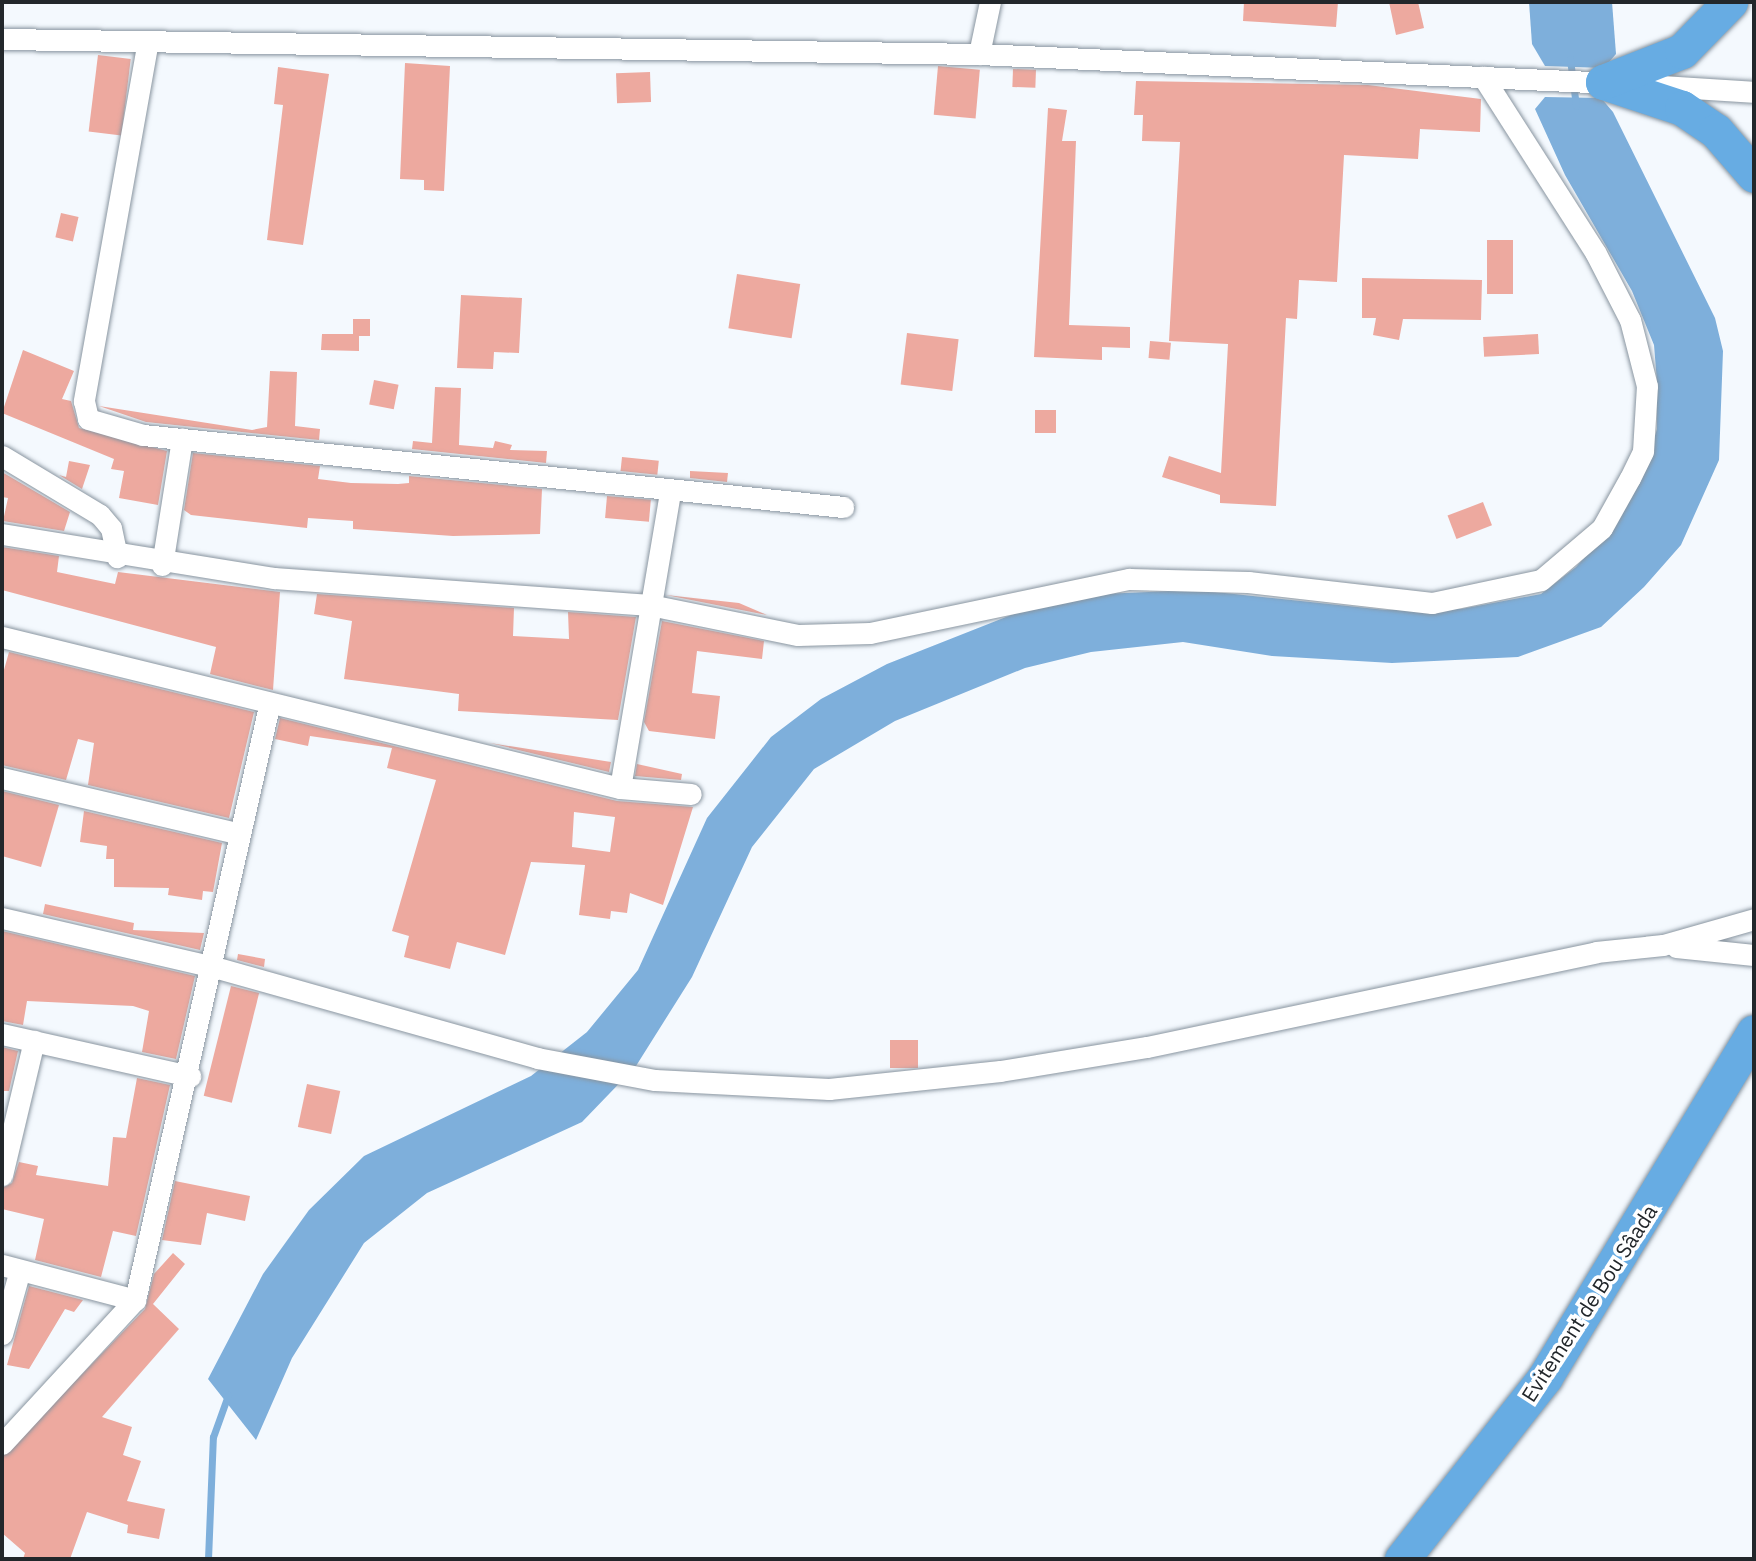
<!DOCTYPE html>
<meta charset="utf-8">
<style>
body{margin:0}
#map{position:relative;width:1756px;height:1561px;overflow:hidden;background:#f4f9fe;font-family:"IBM Plex Sans",sans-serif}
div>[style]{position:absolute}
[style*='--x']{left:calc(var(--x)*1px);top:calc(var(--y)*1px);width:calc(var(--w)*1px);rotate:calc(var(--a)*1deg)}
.water>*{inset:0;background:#7eafdb}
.stream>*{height:7px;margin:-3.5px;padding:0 3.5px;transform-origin:3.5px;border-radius:3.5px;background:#7eafdb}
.building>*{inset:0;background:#eda99f;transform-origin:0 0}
.roads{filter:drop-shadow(0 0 2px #8995a0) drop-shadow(0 0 2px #8995a0)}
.minor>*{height:21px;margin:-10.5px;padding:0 10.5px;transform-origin:10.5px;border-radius:10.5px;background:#fff}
.trunk>*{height:35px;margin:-17.5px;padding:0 17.5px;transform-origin:17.5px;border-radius:17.5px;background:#67ace3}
span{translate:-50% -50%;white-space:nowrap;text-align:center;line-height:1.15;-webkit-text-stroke:7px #fff;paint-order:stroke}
.street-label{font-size:21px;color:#22272b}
.frame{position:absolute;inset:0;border:4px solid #22272b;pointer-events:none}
</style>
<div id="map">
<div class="water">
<div style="clip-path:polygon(1529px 2px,1612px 2px,1616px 54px,1604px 68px,1545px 66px,1532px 44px)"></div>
<div style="clip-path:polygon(1545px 97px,1601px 98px,1613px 112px,1715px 318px,1723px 351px,1719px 460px,1681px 545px,1644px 587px,1601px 627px,1518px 657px,1392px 663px,1272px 656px,1183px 642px,1091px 652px,1025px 668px,895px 721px,814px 769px,752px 847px,692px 977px,636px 1066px,582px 1122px,427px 1193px,364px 1243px,292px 1358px,256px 1440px,208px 1379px,263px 1274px,309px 1210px,364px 1156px,531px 1076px,587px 1032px,638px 970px,707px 818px,771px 737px,821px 699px,887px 664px,1029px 608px,1101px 594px,1196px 590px,1386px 610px,1461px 609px,1541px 594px,1576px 567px,1615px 524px,1642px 479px,1657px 429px,1657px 382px,1654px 345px,1632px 291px,1565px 175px,1535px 109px)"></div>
</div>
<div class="stream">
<div style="--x:1570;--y:59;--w:47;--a:82.7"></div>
<div style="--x:208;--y:1559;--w:122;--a:-87.7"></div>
<div style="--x:213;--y:1437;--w:45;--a:-70.3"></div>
</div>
<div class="building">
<div style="clip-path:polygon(1244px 2px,1338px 2px,1336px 27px,1243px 21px)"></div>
<div style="clip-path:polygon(1389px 2px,1418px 2px,1424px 28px,1396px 35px)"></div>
<div style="left:98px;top:55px;width:33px;height:77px;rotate:7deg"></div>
<div style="clip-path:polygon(405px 63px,450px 66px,444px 191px,424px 190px,424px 180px,400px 179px)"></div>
<div style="left:938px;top:66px;width:42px;height:49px;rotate:5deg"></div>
<div style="clip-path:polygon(278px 67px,329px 74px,303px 245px,267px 240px,283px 105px,274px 104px)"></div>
<div style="left:1013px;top:69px;width:23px;height:18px;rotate:2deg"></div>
<div style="left:650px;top:72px;width:30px;height:34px;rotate:88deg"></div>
<div style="clip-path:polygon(1136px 81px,1368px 85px,1481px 99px,1480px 132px,1420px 129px,1418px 159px,1344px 155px,1337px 282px,1299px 280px,1297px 319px,1286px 318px,1276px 506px,1220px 503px,1220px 495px,1162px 477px,1169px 456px,1221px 473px,1228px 344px,1169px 341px,1180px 142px,1142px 141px,1143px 115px,1134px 115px)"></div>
<div style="clip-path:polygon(1048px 108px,1067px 110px,1062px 141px,1076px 141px,1069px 325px,1130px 327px,1130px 348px,1102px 347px,1102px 360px,1034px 357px)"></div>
<div style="left:61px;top:213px;width:18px;height:25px;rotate:13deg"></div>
<div style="left:1487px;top:240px;width:26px;height:54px"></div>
<div style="left:737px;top:274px;width:64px;height:55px;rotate:9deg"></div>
<div style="clip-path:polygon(1362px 278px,1482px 280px,1481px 320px,1403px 319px,1399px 340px,1373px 335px,1376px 318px,1362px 318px)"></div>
<div style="clip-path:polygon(461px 295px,522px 298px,519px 353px,494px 352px,493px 369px,457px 368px)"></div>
<div style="clip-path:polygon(353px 319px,370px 319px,370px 336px,359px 336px,359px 351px,321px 350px,322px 334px,353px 334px)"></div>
<div style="left:907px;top:333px;width:52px;height:52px;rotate:7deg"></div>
<div style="left:1538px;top:334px;width:20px;height:55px;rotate:87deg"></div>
<div style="left:1150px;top:341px;width:21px;height:17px;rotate:5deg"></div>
<div style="clip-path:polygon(23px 350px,74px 371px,62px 399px,71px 401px,79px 428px,167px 451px,158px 505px,119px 498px,124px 471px,111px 469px,114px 459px,2px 413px)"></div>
<div style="clip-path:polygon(270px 371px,297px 372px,295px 426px,320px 429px,319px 440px,146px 422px,99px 406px,252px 430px,267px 427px)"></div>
<div style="left:374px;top:380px;width:25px;height:25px;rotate:11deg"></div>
<div style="clip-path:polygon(435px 387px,461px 388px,459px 445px,493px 448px,495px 441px,512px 445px,510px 450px,547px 451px,546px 463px,412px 449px,413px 441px,432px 443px)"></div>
<div style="left:1035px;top:410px;width:21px;height:23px"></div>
<div style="clip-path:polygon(193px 453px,320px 466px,318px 479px,351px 483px,398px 484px,409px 483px,409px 476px,542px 489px,540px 534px,453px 536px,353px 529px,353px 521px,308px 518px,307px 528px,191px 515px,184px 510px)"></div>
<div style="left:622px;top:457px;width:37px;height:14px;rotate:6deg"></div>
<div style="clip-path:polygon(69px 461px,90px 465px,82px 489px,59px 475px,66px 477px)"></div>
<div style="clip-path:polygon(690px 471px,728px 473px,727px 482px,690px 478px)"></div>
<div style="clip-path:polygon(2px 472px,70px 512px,64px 531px,3px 521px,8px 498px,2px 497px)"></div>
<div style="left:607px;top:496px;width:44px;height:22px;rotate:5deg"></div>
<div style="left:1483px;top:502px;width:25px;height:38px;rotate:69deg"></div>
<div style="clip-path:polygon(2px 547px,59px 556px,57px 572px,115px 584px,118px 572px,280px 592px,273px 690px,210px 674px,216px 647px,2px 590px)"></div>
<div style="clip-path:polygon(317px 594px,514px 608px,513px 636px,569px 639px,568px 612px,636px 617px,618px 720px,458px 711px,459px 694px,344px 679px,352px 621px,314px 614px)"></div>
<div style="clip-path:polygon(666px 595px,739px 603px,767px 615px)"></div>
<div style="clip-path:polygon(662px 621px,764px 641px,762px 659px,697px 651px,692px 693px,720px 696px,715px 739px,649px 731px,644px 722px)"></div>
<div style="clip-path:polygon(9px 652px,254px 712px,229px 818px,88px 785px,94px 743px,78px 739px,66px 780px,2px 765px,2px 677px)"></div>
<div style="clip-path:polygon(evenodd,280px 718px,617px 801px,693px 807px,663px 905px,630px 893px,627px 913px,611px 911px,610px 919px,579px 915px,585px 865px,531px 862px,505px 955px,457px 942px,450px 969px,404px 957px,409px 936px,392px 931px,436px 780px,387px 768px,392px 748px,310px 736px,308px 746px,275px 739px,280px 718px,574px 812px,615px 817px,610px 852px,572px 847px,574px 812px)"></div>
<div style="clip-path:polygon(490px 743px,611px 762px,609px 772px)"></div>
<div style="clip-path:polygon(637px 764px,682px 774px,681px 780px,635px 776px)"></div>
<div style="clip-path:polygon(2px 791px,59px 805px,41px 867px,2px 856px)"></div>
<div style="clip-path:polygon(84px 811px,222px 843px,213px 892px,203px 891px,202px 900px,168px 895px,169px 888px,114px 887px,114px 859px,106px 859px,107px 846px,80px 842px)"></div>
<div style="clip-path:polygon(45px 904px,134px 923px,133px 930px,204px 933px,200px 950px,43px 914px)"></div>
<div style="clip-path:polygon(2px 931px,195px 976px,176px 1059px,142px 1052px,149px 1011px,133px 1006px,27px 1001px,23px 1025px,2px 1021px)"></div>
<div style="clip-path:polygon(238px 954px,265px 959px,264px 967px,237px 960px)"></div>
<div style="left:231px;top:986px;width:29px;height:113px;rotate:14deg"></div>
<div style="left:890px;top:1040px;width:28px;height:28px"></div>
<div style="clip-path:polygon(2px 1047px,18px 1051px,9px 1091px,2px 1091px)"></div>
<div style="clip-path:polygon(137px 1078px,170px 1085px,136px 1236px,113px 1231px,101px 1277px,35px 1260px,44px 1219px,2px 1209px,2px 1188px,12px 1183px,19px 1162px,38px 1166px,36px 1175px,108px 1186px,113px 1137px,126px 1138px)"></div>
<div style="left:307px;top:1084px;width:34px;height:44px;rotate:12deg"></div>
<div style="clip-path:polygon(175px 1181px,250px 1196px,245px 1221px,207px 1213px,201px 1245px,162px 1240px)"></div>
<div style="clip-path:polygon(173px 1253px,185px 1264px,153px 1304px,179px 1329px,102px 1417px,132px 1427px,123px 1455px,141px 1461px,127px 1501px,165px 1509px,159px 1539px,127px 1533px,128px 1525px,87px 1512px,70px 1559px,23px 1559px,25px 1553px,2px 1533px,2px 1457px,145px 1309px,154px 1274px)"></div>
<div style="clip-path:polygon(29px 1286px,83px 1300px,74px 1312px,65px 1309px,29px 1369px,7px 1365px)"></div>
</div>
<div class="roads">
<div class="minor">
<div style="--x:2;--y:39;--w:977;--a:0.88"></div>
<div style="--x:979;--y:54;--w:634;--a:2.62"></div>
<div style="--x:147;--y:46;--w:361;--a:100.1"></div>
<div style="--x:84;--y:401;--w:18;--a:77"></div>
<div style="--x:88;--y:419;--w:57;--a:16.2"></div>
<div style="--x:143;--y:435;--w:704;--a:5.87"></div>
<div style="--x:979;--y:54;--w:53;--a:-78.1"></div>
<div style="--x:1644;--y:85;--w:110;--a:3.6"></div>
<div style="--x:2;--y:456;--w:114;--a:31"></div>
<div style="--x:100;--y:515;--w:17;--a:50"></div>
<div style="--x:111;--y:528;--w:30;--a:78"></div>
<div style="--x:2;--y:534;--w:276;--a:9.2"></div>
<div style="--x:274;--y:578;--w:377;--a:4.1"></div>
<div style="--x:650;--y:605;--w:151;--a:11.5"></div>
<div style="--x:798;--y:635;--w:72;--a:-1.6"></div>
<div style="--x:870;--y:633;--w:265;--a:-11.8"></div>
<div style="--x:1129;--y:579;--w:119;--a:1.4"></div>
<div style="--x:1248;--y:582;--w:185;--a:6.5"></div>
<div style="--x:1432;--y:603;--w:111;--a:-11.9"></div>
<div style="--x:1541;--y:580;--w:80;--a:-40.4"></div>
<div style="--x:1602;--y:528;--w:57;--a:-60.8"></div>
<div style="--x:1630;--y:478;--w:30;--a:-64"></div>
<div style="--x:1643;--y:451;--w:65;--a:-86.5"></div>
<div style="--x:1647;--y:386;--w:68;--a:-104.4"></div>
<div style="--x:1630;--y:320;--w:76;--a:-117.2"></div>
<div style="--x:1595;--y:252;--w:208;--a:-122.6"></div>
<div style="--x:162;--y:565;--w:128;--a:-81"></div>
<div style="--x:2;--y:637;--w:636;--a:13.73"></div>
<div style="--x:620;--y:788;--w:71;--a:4.8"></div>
<div style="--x:2;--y:778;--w:244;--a:13.2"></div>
<div style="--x:620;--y:788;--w:300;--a:-80.4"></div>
<div style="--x:2;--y:918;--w:218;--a:13"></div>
<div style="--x:214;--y:967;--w:336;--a:15.7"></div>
<div style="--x:537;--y:1058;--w:120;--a:10.6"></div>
<div style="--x:655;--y:1080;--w:174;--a:3"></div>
<div style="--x:829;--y:1089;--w:172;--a:-6"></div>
<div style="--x:1000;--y:1071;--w:149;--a:-9.3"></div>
<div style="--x:1147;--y:1047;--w:459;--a:-11.9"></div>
<div style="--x:1596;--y:952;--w:67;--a:-6"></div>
<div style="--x:1663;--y:945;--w:95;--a:-15.9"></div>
<div style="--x:1676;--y:947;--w:78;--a:5.9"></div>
<div style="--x:2;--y:1034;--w:193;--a:12.6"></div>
<div style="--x:2;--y:1175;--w:138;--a:-76.6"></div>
<div style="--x:2;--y:1265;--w:138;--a:14.7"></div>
<div style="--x:2;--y:1334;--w:66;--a:-74.3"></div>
<div style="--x:2;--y:1444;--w:196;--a:-47.3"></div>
<div style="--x:135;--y:1300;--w:609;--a:-77.29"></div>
</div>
<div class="trunk">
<div style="--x:1603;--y:82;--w:83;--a:18.2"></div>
<div style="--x:1682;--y:108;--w:41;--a:34.1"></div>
<div style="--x:1716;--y:131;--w:58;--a:49.2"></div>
<div style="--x:1603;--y:82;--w:85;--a:-21.4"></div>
<div style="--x:1682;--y:51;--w:69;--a:-45.6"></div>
<div style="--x:1402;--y:1559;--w:231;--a:-51.8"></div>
<div style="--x:1545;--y:1377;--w:403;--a:-58.8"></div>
</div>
</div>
<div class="street-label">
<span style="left:1589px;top:1303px;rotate:-57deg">Evitement de Bou Sâada</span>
</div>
<div class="frame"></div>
</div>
